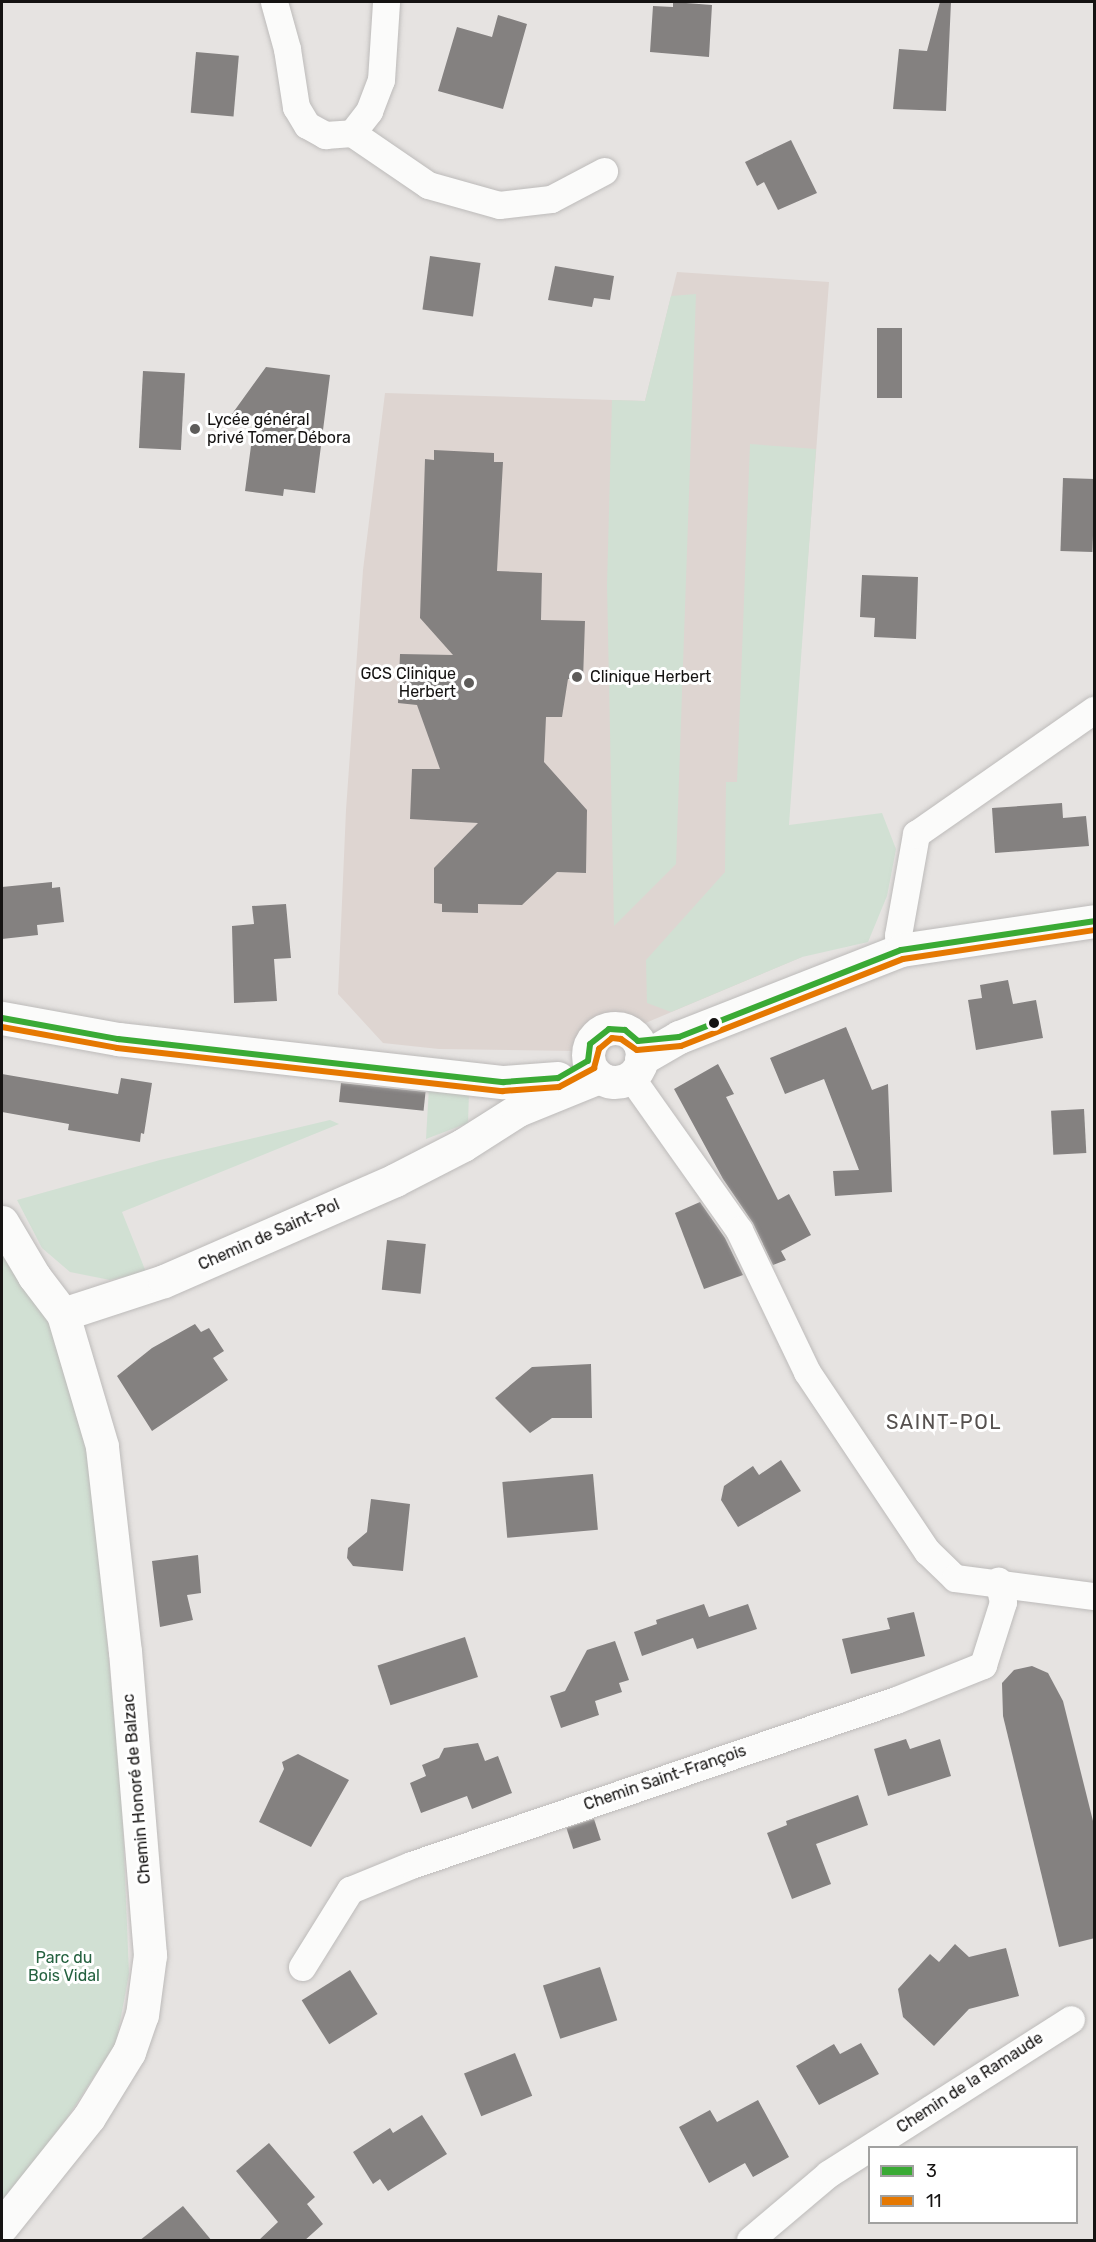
<!DOCTYPE html>
<meta charset="utf-8">
<style>
body{margin:0}
#map{position:relative;width:1096px;height:2242px;overflow:hidden;background:#e6e3e1;font-family:Rubik,sans-serif}
div>[style]{position:absolute}
[style*='--x']{left:calc(var(--x)*1px);top:calc(var(--y)*1px);width:calc(var(--w)*1px);rotate:calc(var(--a)*1deg)}
.built>*{inset:0;background:#ded5d1}
.green>*{inset:0;background:#d1e0d3}
.building>*{inset:0;background:#848180;transform-origin:0 0}
.roads{filter:drop-shadow(0 0 2px #bdbbba) drop-shadow(0 0 2px #bdbbba)}
.street>*{height:27px;margin:-13.5px;padding:0 13.5px;transform-origin:13.5px;border-radius:13.5px;background:#fbfbfa}
.secondary>*{height:33px;margin:-16.5px;padding:0 16.5px;transform-origin:16.5px;border-radius:16.5px;background:#fbfbfa}
.secondary>.ring{margin:-16.5px;padding:0;box-sizing:content-box;background:none;border:33px solid #fbfbfa;border-radius:50%}
.bus-1>*{height:6px;margin:-3px;padding:0 3px;transform-origin:3px;border-radius:3px;background:#3aaa35}
.bus-2>*{height:6px;margin:-3px;padding:0 3px;transform-origin:3px;border-radius:3px;background:#e57801}
.dots>*{width:16px;height:16px;translate:-50% -50%;box-sizing:border-box;border:3px solid #fff;border-radius:50%}
span{translate:-50% -50%;white-space:nowrap;text-align:center;line-height:1.15;-webkit-text-stroke:6px #fff;paint-order:stroke}
.poi-label{font-size:16px;color:#151312}
.left{translate:0 -50%;text-align:left}
.right{translate:-100% -50%;text-align:right}
.street-label{font-size:16px;color:#151312}
.park-label{font-size:16px;color:#256240}
.quarter-label{font-size:20px;color:#56514f;letter-spacing:1.5px}
.frame{position:absolute;inset:0;border:3px solid #151312;pointer-events:none}
.legend{position:absolute;left:868px;top:2146px;width:210px;height:78px;box-sizing:border-box;background:#fff;border:2px solid #a1a1a0;margin:0;padding:8px 10px;list-style:none;font-size:18px;color:#151312}
.legend li{display:flex;align-items:center;gap:12px;height:30px}
.legend b{width:30px;border:2px solid #a1a1a0}
</style>
<div id="map">
<div class="built">
<div style="clip-path:polygon(677px 272px,829px 282px,786px 846px,802px 957px,579px 1051px,439px 1049px,383px 1043px,338px 994px,346px 810px,363px 570px,385px 393px,645px 401px)"></div>
</div>
<div class="green">
<div style="clip-path:polygon(696px 294px,676px 864px,614px 926px,607px 585px,612px 400px,645px 401px,671px 296px)"></div>
<div style="clip-path:polygon(750px 444px,816px 449px,789px 825px,882px 813px,896px 849px,887px 896px,868px 942px,802px 957px,671px 1012px,647px 1003px,646px 960px,725px 872px,726px 782px,737px 782px)"></div>
<div style="clip-path:polygon(429px 1087px,469px 1091px,468px 1123px,426px 1139px)"></div>
<div style="clip-path:polygon(330px 1120px,339px 1124px,122px 1212px,146px 1272px,110px 1280px,70px 1272px,42px 1248px,17px 1200px,160px 1160px)"></div>
<div style="clip-path:polygon(2px 1229px,47px 1315px,91px 1466px,122px 1803px,129px 1974px,116px 2043px,67px 2118px,2px 2202px)"></div>
</div>
<div class="building">
<div style="clip-path:polygon(673px 2px,712px 5px,709px 57px,650px 52px,653px 6px,673px 7px)"></div>
<div style="clip-path:polygon(940px 2px,951px 2px,946px 111px,893px 109px,899px 49px,927px 51px)"></div>
<div style="clip-path:polygon(498px 15px,527px 24px,503px 109px,438px 91px,457px 27px,492px 37px)"></div>
<div style="left:196px;top:52px;width:43px;height:61px;rotate:5deg"></div>
<div style="clip-path:polygon(791px 140px,817px 193px,778px 210px,764px 182px,757px 186px,745px 162px)"></div>
<div style="left:430px;top:256px;width:51px;height:54px;rotate:8deg"></div>
<div style="clip-path:polygon(555px 266px,614px 276px,610px 300px,594px 298px,592px 307px,548px 300px)"></div>
<div style="left:877px;top:328px;width:25px;height:70px"></div>
<div style="clip-path:polygon(266px 367px,330px 375px,315px 493px,284px 489px,283px 496px,245px 491px,255px 416px,232px 414px)"></div>
<div style="left:143px;top:371px;width:42px;height:77px;rotate:3deg"></div>
<div style="clip-path:polygon(434px 450px,494px 453px,494px 462px,503px 462px,497px 571px,542px 573px,541px 620px,585px 621px,583px 680px,568px 679px,562px 717px,546px 717px,544px 762px,587px 810px,586px 873px,557px 872px,522px 905px,478px 904px,478px 913px,442px 912px,442px 904px,434px 903px,434px 868px,478px 823px,410px 819px,412px 769px,440px 769px,417px 705px,398px 703px,400px 654px,453px 655px,420px 618px,425px 459px,434px 460px)"></div>
<div style="left:1063px;top:478px;width:32px;height:73px;rotate:2deg"></div>
<div style="clip-path:polygon(862px 575px,918px 577px,916px 639px,874px 637px,875px 618px,860px 617px)"></div>
<div style="clip-path:polygon(1062px 803px,1063px 818px,1086px 816px,1089px 846px,995px 853px,992px 808px)"></div>
<div style="clip-path:polygon(52px 882px,52px 888px,60px 887px,64px 922px,37px 925px,38px 935px,2px 939px,2px 887px)"></div>
<div style="clip-path:polygon(286px 904px,291px 958px,274px 959px,277px 1001px,234px 1003px,232px 926px,254px 924px,252px 906px)"></div>
<div style="clip-path:polygon(1008px 980px,1013px 1004px,1036px 1000px,1043px 1038px,976px 1050px,968px 1000px,982px 998px,980px 985px)"></div>
<div style="clip-path:polygon(846px 1027px,872px 1090px,888px 1084px,892px 1192px,835px 1196px,833px 1171px,859px 1170px,824px 1079px,785px 1094px,770px 1058px)"></div>
<div style="clip-path:polygon(718px 1064px,734px 1094px,726px 1097px,778px 1200px,789px 1194px,811px 1235px,781px 1251px,786px 1260px,773px 1265px,753px 1223px,723px 1179px,674px 1089px)"></div>
<div style="clip-path:polygon(2px 1074px,118px 1094px,121px 1078px,152px 1083px,144px 1134px,141px 1133px,140px 1142px,68px 1130px,69px 1124px,2px 1112px)"></div>
<div style="left:341px;top:1083px;width:85px;height:19px;rotate:6deg"></div>
<div style="left:1084px;top:1109px;width:44px;height:33px;rotate:87deg"></div>
<div style="clip-path:polygon(700px 1202px,725px 1238px,743px 1275px,704px 1289px,675px 1213px)"></div>
<div style="left:387px;top:1240px;width:39px;height:50px;rotate:6deg"></div>
<div style="clip-path:polygon(195px 1324px,201px 1332px,209px 1328px,224px 1351px,213px 1358px,228px 1380px,152px 1431px,117px 1376px,152px 1348px)"></div>
<div style="clip-path:polygon(591px 1364px,592px 1418px,552px 1418px,530px 1433px,495px 1398px,532px 1367px)"></div>
<div style="clip-path:polygon(781px 1460px,801px 1491px,738px 1527px,721px 1500px,724px 1486px,753px 1466px,759px 1475px)"></div>
<div style="left:593px;top:1474px;width:56px;height:91px;rotate:85deg"></div>
<div style="clip-path:polygon(371px 1499px,410px 1504px,403px 1571px,353px 1566px,347px 1558px,348px 1548px,367px 1532px)"></div>
<div style="clip-path:polygon(198px 1555px,201px 1593px,187px 1595px,193px 1620px,160px 1627px,152px 1561px)"></div>
<div style="clip-path:polygon(704px 1604px,709px 1617px,748px 1604px,757px 1629px,697px 1649px,693px 1638px,642px 1656px,634px 1632px,657px 1624px,656px 1620px)"></div>
<div style="clip-path:polygon(914px 1612px,925px 1656px,851px 1674px,842px 1639px,890px 1629px,887px 1618px)"></div>
<div style="left:465px;top:1637px;width:42px;height:92px;rotate:72deg"></div>
<div style="clip-path:polygon(615px 1641px,629px 1680px,619px 1683px,622px 1692px,595px 1701px,599px 1715px,561px 1728px,550px 1696px,565px 1691px,587px 1650px)"></div>
<div style="clip-path:polygon(1032px 1666px,1048px 1673px,1063px 1701px,1095px 1829px,1095px 1938px,1059px 1947px,1003px 1716px,1002px 1683px,1014px 1670px)"></div>
<div style="clip-path:polygon(906px 1739px,910px 1749px,940px 1739px,951px 1776px,888px 1796px,874px 1749px)"></div>
<div style="clip-path:polygon(478px 1743px,485px 1761px,498px 1756px,512px 1793px,472px 1809px,467px 1796px,421px 1813px,410px 1783px,426px 1776px,422px 1765px,439px 1758px,444px 1748px)"></div>
<div style="clip-path:polygon(298px 1754px,349px 1780px,311px 1847px,259px 1822px,284px 1769px,282px 1762px)"></div>
<div style="clip-path:polygon(858px 1795px,868px 1825px,816px 1844px,831px 1884px,792px 1899px,767px 1833px,787px 1825px,786px 1821px)"></div>
<div style="left:594px;top:1819px;width:22px;height:29px;rotate:72deg"></div>
<div style="clip-path:polygon(955px 1944px,969px 1957px,1006px 1948px,1019px 1996px,969px 2009px,934px 2046px,903px 2017px,898px 1989px,930px 1954px,939px 1962px)"></div>
<div style="left:600px;top:1967px;width:56px;height:60px;rotate:72deg"></div>
<div style="left:350px;top:1970px;width:52px;height:57px;rotate:58deg"></div>
<div style="clip-path:polygon(861px 2043px,879px 2074px,819px 2105px,796px 2066px,834px 2044px,840px 2054px)"></div>
<div style="left:515px;top:2053px;width:46px;height:55px;rotate:68deg"></div>
<div style="clip-path:polygon(758px 2100px,789px 2157px,753px 2177px,745px 2163px,709px 2183px,679px 2127px,710px 2110px,717px 2122px)"></div>
<div style="clip-path:polygon(422px 2115px,447px 2154px,388px 2191px,380px 2179px,373px 2184px,353px 2152px,390px 2128px,393px 2133px)"></div>
<div style="clip-path:polygon(269px 2143px,315px 2197px,307px 2204px,323px 2224px,304px 2241px,258px 2241px,278px 2222px,236px 2171px)"></div>
<div style="clip-path:polygon(183px 2206px,212px 2241px,139px 2241px)"></div>
</div>
<div class="roads">
<div class="street">
<div style="--x:274;--y:2;--w:49;--a:74.5"></div>
<div style="--x:287;--y:49;--w:59;--a:81.2"></div>
<div style="--x:296;--y:107;--w:21;--a:59"></div>
<div style="--x:307;--y:125;--w:21;--a:29"></div>
<div style="--x:325;--y:135;--w:27;--a:-4"></div>
<div style="--x:352;--y:133;--w:28;--a:-52"></div>
<div style="--x:369;--y:111;--w:33;--a:-69"></div>
<div style="--x:381;--y:80;--w:78;--a:-86.3"></div>
<div style="--x:352;--y:133;--w:92;--a:34.4"></div>
<div style="--x:428;--y:185;--w:74;--a:15.7"></div>
<div style="--x:499;--y:205;--w:52;--a:-6.6"></div>
<div style="--x:551;--y:199;--w:60;--a:-27.8"></div>
<div style="--x:901;--y:950;--w:15;--a:-101"></div>
<div style="--x:898;--y:935;--w:103;--a:-79.9"></div>
<div style="--x:916;--y:834;--w:217;--a:-34.9"></div>
<div style="--x:630;--y:1076;--w:189;--a:54.7"></div>
<div style="--x:739;--y:1230;--w:157;--a:64.4"></div>
<div style="--x:807;--y:1372;--w:216;--a:56.2"></div>
<div style="--x:927;--y:1551;--w:39;--a:44"></div>
<div style="--x:955;--y:1578;--w:140;--a:7.4"></div>
<div style="--x:302;--y:1967;--w:91;--a:-58.1"></div>
<div style="--x:350;--y:1890;--w:66;--a:-22.3"></div>
<div style="--x:411;--y:1865;--w:512;--a:-18.79"></div>
<div style="--x:896;--y:1700;--w:94;--a:-21.9"></div>
<div style="--x:983;--y:1665;--w:66;--a:-72.4"></div>
<div style="--x:1003;--y:1602;--w:22;--a:-103"></div>
<div style="--x:750;--y:2240;--w:102;--a:-40.2"></div>
<div style="--x:828;--y:2174;--w:288;--a:-32.5"></div>
</div>
<div class="secondary">
<div style="--x:2;--y:1018;--w:118;--a:10.3"></div>
<div style="--x:118;--y:1039;--w:388;--a:6.4"></div>
<div style="--x:504;--y:1082;--w:54;--a:-4.2"></div>
<div class="ring" style="left:588px;top:1028px;width:21px;height:21px"></div>
<div style="--x:641;--y:1059;--w:44;--a:-30.1"></div>
<div style="--x:679;--y:1037;--w:238;--a:-21.4"></div>
<div style="--x:901;--y:950;--w:195;--a:-8.5"></div>
<div style="--x:2;--y:1222;--w:63;--a:59.3"></div>
<div style="--x:34;--y:1276;--w:48;--a:52.7"></div>
<div style="--x:63;--y:1314;--w:106;--a:-18.1"></div>
<div style="--x:164;--y:1281;--w:252;--a:-23.6"></div>
<div style="--x:395;--y:1180;--w:76;--a:-27.2"></div>
<div style="--x:463;--y:1145;--w:65;--a:-32.5"></div>
<div style="--x:518;--y:1110;--w:87;--a:-22.2"></div>
<div style="--x:2;--y:2226;--w:139;--a:-51.4"></div>
<div style="--x:89;--y:2117;--w:76;--a:-58.4"></div>
<div style="--x:129;--y:2052;--w:39;--a:-71"></div>
<div style="--x:142;--y:2015;--w:61;--a:-82.4"></div>
<div style="--x:150;--y:1955;--w:304;--a:-94.7"></div>
<div style="--x:125;--y:1652;--w:207;--a:-96.4"></div>
<div style="--x:102;--y:1446;--w:138;--a:-106.5"></div>
</div>
</div>
<div class="bus-1">
<div style="--x:2;--y:1018;--w:118;--a:10.3"></div>
<div style="--x:118;--y:1039;--w:388;--a:6.4"></div>
<div style="--x:504;--y:1082;--w:54;--a:-4.2"></div>
<div style="--x:558;--y:1078;--w:34;--a:-30"></div>
<div style="--x:588;--y:1061;--w:17;--a:-83"></div>
<div style="--x:590;--y:1044;--w:24;--a:-38"></div>
<div style="--x:609;--y:1029;--w:16;--a:4"></div>
<div style="--x:625;--y:1030;--w:17;--a:40"></div>
<div style="--x:638;--y:1041;--w:41;--a:-5.6"></div>
<div style="--x:679;--y:1037;--w:238;--a:-21.4"></div>
<div style="--x:901;--y:950;--w:195;--a:-8.5"></div>
</div>
<div class="bus-2">
<div style="--x:2;--y:1027;--w:117;--a:10.3"></div>
<div style="--x:117;--y:1048;--w:388;--a:6.4"></div>
<div style="--x:503;--y:1091;--w:56;--a:-4.1"></div>
<div style="--x:559;--y:1087;--w:40;--a:-28"></div>
<div style="--x:594;--y:1068;--w:20;--a:-75"></div>
<div style="--x:599;--y:1049;--w:17;--a:-40"></div>
<div style="--x:612;--y:1038;--w:9;--a:6"></div>
<div style="--x:621;--y:1039;--w:19;--a:35"></div>
<div style="--x:637;--y:1050;--w:44;--a:-5.2"></div>
<div style="--x:681;--y:1046;--w:238;--a:-21.4"></div>
<div style="--x:903;--y:959;--w:193;--a:-8.6"></div>
</div>
<div class="dots">
<div style="left:195px;top:429px;background:#5e5c5a"></div>
<div style="left:577px;top:677px;background:#5e5c5a"></div>
<div style="left:469px;top:683px;background:#5e5c5a"></div>
<div style="left:714px;top:1023px;background:#151312"></div>
</div>
<div class="poi-label">
<span class="left" style="left:207px;top:429px">Lycée général<br>privé Tomer Débora</span>
<span class="right" style="left:456px;top:683px">GCS Clinique<br>Herbert</span>
<span class="left" style="left:590px;top:677px">Clinique Herbert</span>
</div>
<div class="street-label">
<span style="left:269px;top:1235px;rotate:-24deg">Chemin de Saint-Pol</span>
<span style="left:665px;top:1778px;rotate:-19deg">Chemin Saint-François</span>
<span style="left:137px;top:1789px;rotate:-95deg">Chemin Honoré de Balzac</span>
<span style="left:970px;top:2083px;rotate:-33deg">Chemin de la Ramaude</span>
</div>
<div class="park-label">
<span style="left:64px;top:1967px">Parc du<br>Bois Vidal</span>
</div>
<div class="quarter-label">
<span style="left:944px;top:1422px">SAINT-POL</span>
</div>
<div class="frame"></div>
<ul class="legend">
<li><b style="height:8px;background:#3aaa35"></b>3</li>
<li><b style="height:8px;background:#e57801"></b>11</li>
</ul>
</div>
